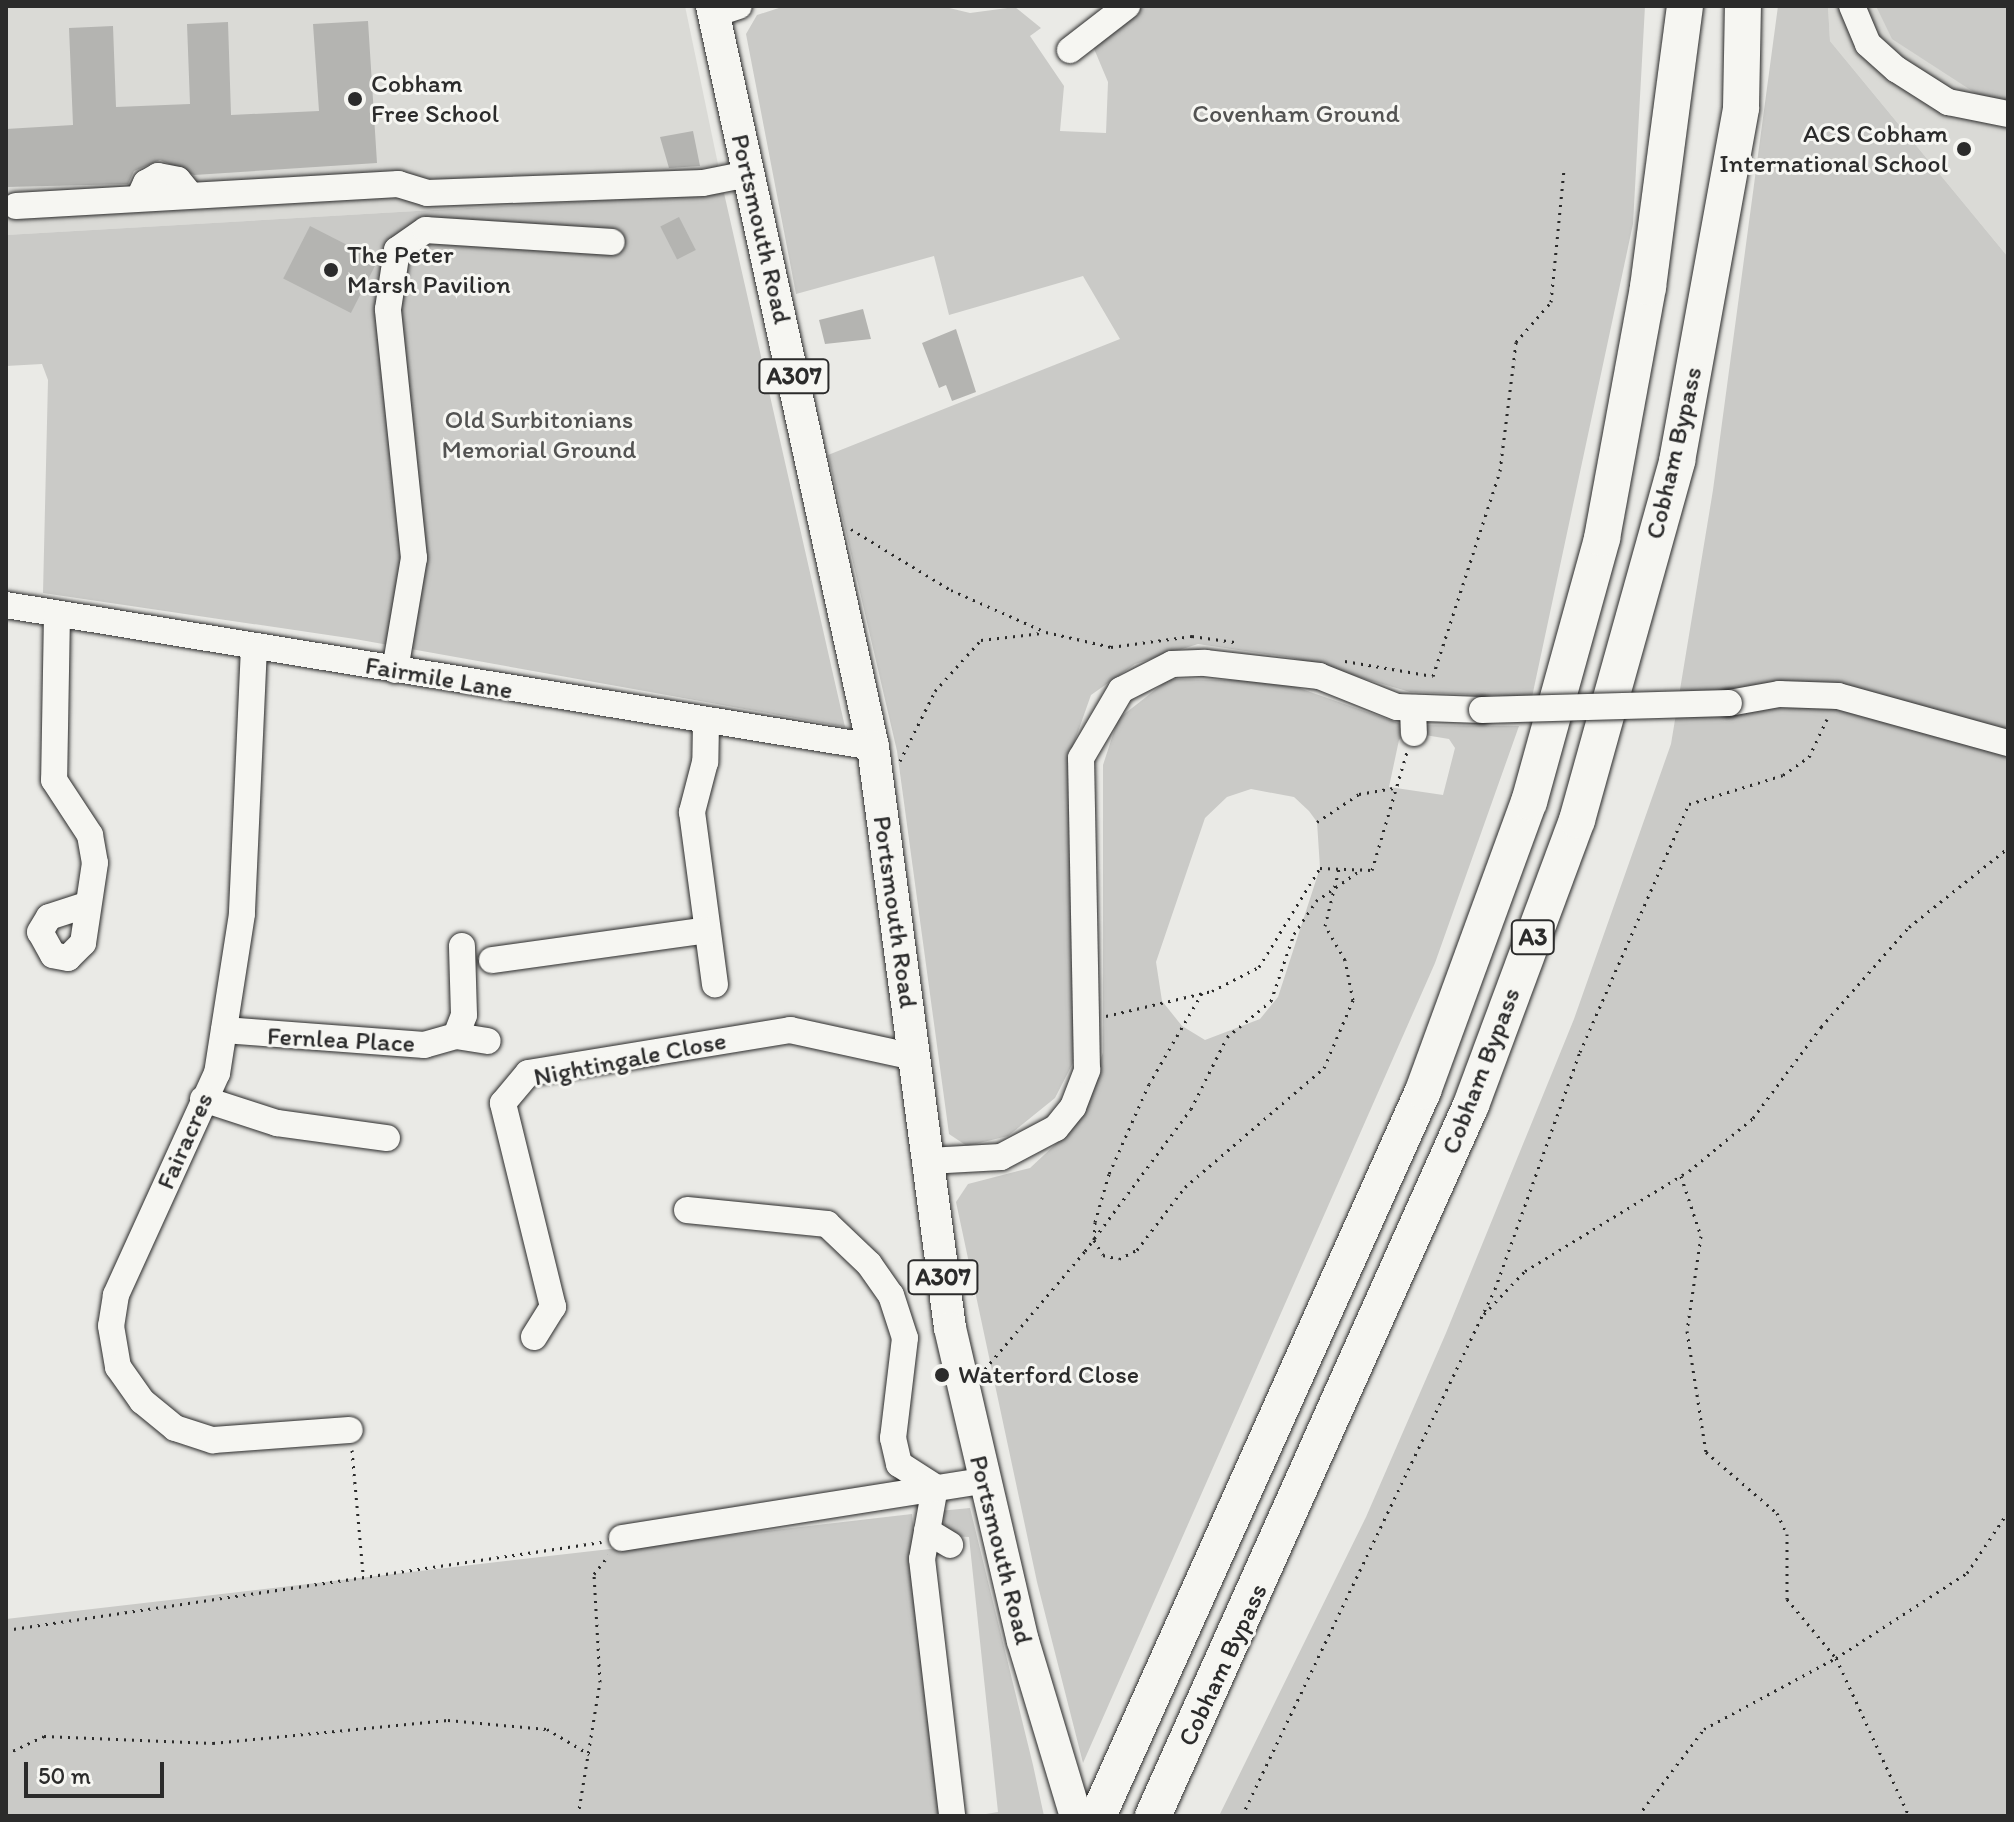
<!DOCTYPE html>
<style>
body{margin:0}
#map{position:relative;width:2014px;height:1822px;overflow:hidden;background:#eaeae6;font-family:Itim,sans-serif}
div>[style]{position:absolute}
[style*='--x']{left:calc(var(--x)*1px);top:calc(var(--y)*1px);width:calc(var(--w)*1px);rotate:calc(var(--a)*1deg)}
.built>*{inset:0;background:#dadad6}
.green>*{inset:0;background:#cacac7}
.building>*{inset:0;background:#b4b4b1;transform-origin:0 0}
.path>*{height:3px;margin-top:-1.5px;transform-origin:0;background:repeating-linear-gradient(90deg,#2b2b2b 0 2px,transparent 0 8px)}
.roads{filter:drop-shadow(0 0 2px #2b2b2b) drop-shadow(0 0 2px #2b2b2b)}
.minor>*{height:26px;margin:-13px;padding:0 13px;transform-origin:13px;border-radius:13px;background:#f6f6f2}
.major>*{height:32px;margin:-16px;padding:0 16px;transform-origin:16px;border-radius:16px;background:#f6f6f2}
.highway>*{height:36px;margin:-18px;padding:0 18px;transform-origin:18px;border-radius:18px;background:#f6f6f2}
.bridges{filter:drop-shadow(0 0 2px #2b2b2b) drop-shadow(0 0 2px #2b2b2b)}
.minor-bridge>*{height:26px;margin:-13px;padding:0 13px;transform-origin:13px;border-radius:13px;background:#f6f6f2}
.dots>*{width:22px;height:22px;translate:-50% -50%;box-sizing:border-box;border:4px solid #f6f6f2;border-radius:50%}
span{translate:-50% -50%;white-space:nowrap;text-align:center;line-height:1.15;-webkit-text-stroke:6px #f6f6f2;paint-order:stroke}
.shield-label span{padding:2px 6px;background:#f6f6f2;border:2px solid;border-radius:6px;-webkit-text-stroke-width:0}
.shield-label{font-size:24px;color:#2b2b2b;font-weight:700}
.poi-label{font-size:26px;color:#2b2b2b}
.left{translate:0 -50%;text-align:left}
.right{translate:-100% -50%;text-align:right}
.park-label{font-size:26px;color:#535352}
.street-label{font-size:26px;color:#2b2b2b}
.frame{position:absolute;inset:0;border:8px solid #2b2b2b;pointer-events:none}
.scale{position:absolute;left:24px;top:1762px;width:140px;height:36px;box-sizing:border-box;border:4px solid #2b2b2b;border-top:0;padding-left:10px;font-size:24px;line-height:28px;white-space:nowrap;color:#2b2b2b;-webkit-text-stroke:6px #f6f6f2;paint-order:stroke}
</style>
<div id="map">
<div class="built">
<div style="clip-path:polygon(6px 6px,685px 6px,724px 193px,6px 235px)"></div>
<div style="clip-path:polygon(1828px 6px,2008px 6px,2008px 257px,1830px 41px)"></div>
</div>
<div class="green">
<div style="clip-path:polygon(785px 6px,941px 6px,970px 13px,1015px 7px,1041px 28px,1030px 36px,1064px 86px,1060px 131px,1106px 133px,1108px 82px,1092px 44px,1136px 6px,1645px 6px,1633px 224px,1532px 697px,1410px 692px,1293px 658px,1198px 644px,1135px 664px,1091px 695px,1069px 757px,1077px 1055px,1055px 1098px,1008px 1136px,967px 1146px,949px 1134px,897px 751px,828px 455px,1120px 339px,1083px 276px,949px 315px,934px 256px,796px 294px,746px 34px,757px 15px)"></div>
<div style="clip-path:polygon(1778px 6px,1828px 6px,1830px 41px,2008px 257px,2008px 1816px,1219px 1816px,1366px 1517px,1446px 1333px,1574px 1019px,1671px 744px,1713px 490px)"></div>
<div style="clip-path:polygon(1876px 6px,2008px 6px,2008px 99px,1983px 98px,1892px 39px)"></div>
<div style="clip-path:polygon(724px 193px,845px 727px,355px 639px,43px 593px,48px 380px,42px 364px,6px 366px,6px 235px)"></div>
<div style="clip-path:polygon(evenodd,1169px 679px,1279px 681px,1404px 725px,1519px 726px,1435px 963px,1083px 1763px,1037px 1582px,956px 1202px,968px 1184px,1030px 1168px,1074px 1127px,1103px 1053px,1103px 765px,1118px 719px,1169px 679px,1407px 732px,1449px 739px,1455px 748px,1443px 795px,1389px 787px,1399px 740px,1407px 732px,1169px 679px,1251px 789px,1294px 797px,1309px 811px,1317px 822px,1320px 868px,1278px 997px,1260px 1019px,1205px 1040px,1182px 1026px,1162px 1001px,1156px 962px,1205px 818px,1227px 797px,1251px 789px)"></div>
<div style="clip-path:polygon(970px 1508px,1033px 1765px,1044px 1816px,974px 1816px,998px 1812px,969px 1537px,950px 1536px,939px 1511px)"></div>
<div style="clip-path:polygon(912px 1514px,945px 1816px,6px 1816px,6px 1619px)"></div>
</div>
<div class="building">
<div style="clip-path:polygon(368px 21px,377px 163px,194px 175px,160px 160px,134px 171px,128px 184px,6px 187px,6px 129px,73px 125px,69px 28px,113px 26px,116px 107px,190px 104px,187px 24px,228px 22px,231px 115px,319px 111px,313px 24px)"></div>
<div style="clip-path:polygon(693px 131px,700px 166px,669px 168px,660px 137px)"></div>
<div style="left:679px;top:217px;width:37px;height:21px;rotate:63deg"></div>
<div style="left:310px;top:226px;width:76px;height:59px;rotate:27deg"></div>
<div style="clip-path:polygon(863px 309px,871px 339px,825px 344px,819px 320px)"></div>
<div style="clip-path:polygon(956px 329px,976px 392px,952px 401px,946px 385px,939px 388px,922px 343px)"></div>
</div>
<div class="path">
<div style="--x:851;--y:529;--w:117;--a:31.4"></div>
<div style="--x:951;--y:590;--w:104;--a:23.9"></div>
<div style="--x:1046;--y:632;--w:67;--a:13"></div>
<div style="--x:1111;--y:647;--w:82;--a:-7.7"></div>
<div style="--x:1192;--y:636;--w:43;--a:7.9"></div>
<div style="--x:1345;--y:661;--w:89;--a:9.7"></div>
<div style="--x:1433;--y:676;--w:216;--a:-71.9"></div>
<div style="--x:1500;--y:471;--w:130;--a:-82.9"></div>
<div style="--x:1516;--y:342;--w:53;--a:-48.8"></div>
<div style="--x:1551;--y:302;--w:133;--a:-84.4"></div>
<div style="--x:900;--y:761;--w:78;--a:-63.4"></div>
<div style="--x:935;--y:691;--w:69;--a:-48"></div>
<div style="--x:981;--y:640;--w:61;--a:-6.5"></div>
<div style="--x:1317;--y:822;--w:50;--a:-33.7"></div>
<div style="--x:1359;--y:794;--w:35;--a:-10"></div>
<div style="--x:1202;--y:993;--w:105;--a:120.2"></div>
<div style="--x:1149;--y:1084;--w:98;--a:114"></div>
<div style="--x:1109;--y:1174;--w:50;--a:106.3"></div>
<div style="--x:1095;--y:1222;--w:18;--a:93"></div>
<div style="--x:1094;--y:1240;--w:17;--a:59"></div>
<div style="--x:1103;--y:1255;--w:16;--a:14"></div>
<div style="--x:1119;--y:1259;--w:20;--a:-27"></div>
<div style="--x:1137;--y:1250;--w:79;--a:-52.7"></div>
<div style="--x:1185;--y:1187;--w:183;--a:-40.6"></div>
<div style="--x:1324;--y:1068;--w:74;--a:-66.9"></div>
<div style="--x:1353;--y:1000;--w:41;--a:-101.3"></div>
<div style="--x:1345;--y:960;--w:39;--a:-120"></div>
<div style="--x:1325;--y:926;--w:59;--a:-76.2"></div>
<div style="--x:1106;--y:1016;--w:109;--a:-13.3"></div>
<div style="--x:1212;--y:991;--w:53;--a:-27.1"></div>
<div style="--x:1259;--y:967;--w:116;--a:-58.4"></div>
<div style="--x:1320;--y:868;--w:52;--a:2.2"></div>
<div style="--x:1372;--y:870;--w:123;--a:-73.5"></div>
<div style="--x:1681;--y:1176;--w:63;--a:71.6"></div>
<div style="--x:1701;--y:1236;--w:96;--a:98.4"></div>
<div style="--x:1687;--y:1331;--w:122;--a:81.1"></div>
<div style="--x:1706;--y:1452;--w:94;--a:40.7"></div>
<div style="--x:1777;--y:1513;--w:23;--a:65"></div>
<div style="--x:1787;--y:1534;--w:65;--a:90"></div>
<div style="--x:1787;--y:1599;--w:77;--a:50.3"></div>
<div style="--x:1836;--y:1658;--w:174;--a:65.2"></div>
<div style="--x:1484;--y:1314;--w:59;--a:-46.4"></div>
<div style="--x:1525;--y:1271;--w:192;--a:-31.4"></div>
<div style="--x:1689;--y:1171;--w:83;--a:-39.6"></div>
<div style="--x:1753;--y:1118;--w:114;--a:-53.2"></div>
<div style="--x:1821;--y:1027;--w:133;--a:-48.7"></div>
<div style="--x:1909;--y:927;--w:127;--a:-38.6"></div>
<div style="--x:985;--y:1369;--w:155;--a:-49.7"></div>
<div style="--x:1085;--y:1251;--w:177;--a:-53.3"></div>
<div style="--x:1191;--y:1109;--w:80;--a:-63.4"></div>
<div style="--x:1227;--y:1037;--w:57;--a:-39.3"></div>
<div style="--x:1271;--y:1001;--w:71;--a:-71.1"></div>
<div style="--x:1294;--y:934;--w:40;--a:-56"></div>
<div style="--x:1316;--y:901;--w:56;--a:-34.8"></div>
<div style="--x:352;--y:1450;--w:124;--a:84.9"></div>
<div style="--x:6;--y:1630;--w:602;--a:-8.4"></div>
<div style="--x:6;--y:1754;--w:42;--a:-25.3"></div>
<div style="--x:44;--y:1736;--w:169;--a:2.4"></div>
<div style="--x:213;--y:1743;--w:236;--a:-5.6"></div>
<div style="--x:448;--y:1720;--w:99;--a:5.2"></div>
<div style="--x:547;--y:1729;--w:49;--a:30.8"></div>
<div style="--x:578;--y:1816;--w:136;--a:-80.7"></div>
<div style="--x:600;--y:1682;--w:108;--a:-93.2"></div>
<div style="--x:594;--y:1574;--w:24;--a:-52"></div>
<div style="--x:1242;--y:1816;--w:585;--a:-64.36"></div>
<div style="--x:1495;--y:1289;--w:252;--a:-70.3"></div>
<div style="--x:1580;--y:1052;--w:271;--a:-66.3"></div>
<div style="--x:1689;--y:804;--w:98;--a:-17.1"></div>
<div style="--x:1783;--y:775;--w:32;--a:-35"></div>
<div style="--x:1809;--y:757;--w:42;--a:-64.7"></div>
<div style="--x:1638;--y:1816;--w:109;--a:-52.8"></div>
<div style="--x:1704;--y:1729;--w:150;--a:-28.3"></div>
<div style="--x:1836;--y:1658;--w:156;--a:-33"></div>
<div style="--x:1967;--y:1573;--w:73;--a:-56.1"></div>
</div>
<div class="roads">
<div class="minor">
<div style="--x:1852;--y:6;--w:41;--a:67.2"></div>
<div style="--x:1868;--y:44;--w:38;--a:42"></div>
<div style="--x:1896;--y:69;--w:62;--a:32.4"></div>
<div style="--x:1948;--y:102;--w:61;--a:11.3"></div>
<div style="--x:714;--y:14;--w:26;--a:-18"></div>
<div style="--x:1070;--y:50;--w:72;--a:-37.7"></div>
<div style="--x:139;--y:198;--w:17;--a:-65"></div>
<div style="--x:146;--y:183;--w:14;--a:-30"></div>
<div style="--x:158;--y:176;--w:20;--a:11"></div>
<div style="--x:178;--y:180;--w:19;--a:51"></div>
<div style="--x:16;--y:206;--w:383;--a:-3.3"></div>
<div style="--x:398;--y:184;--w:30;--a:17"></div>
<div style="--x:427;--y:193;--w:276;--a:-2.1"></div>
<div style="--x:703;--y:183;--w:46;--a:-11.3"></div>
<div style="--x:6;--y:605;--w:879;--a:9.3"></div>
<div style="--x:57;--y:614;--w:166;--a:91"></div>
<div style="--x:54;--y:780;--w:66;--a:56.8"></div>
<div style="--x:90;--y:835;--w:28;--a:80"></div>
<div style="--x:95;--y:863;--w:81;--a:98.5"></div>
<div style="--x:83;--y:943;--w:21;--a:135"></div>
<div style="--x:68;--y:958;--w:15;--a:-169"></div>
<div style="--x:53;--y:955;--w:26;--a:-119"></div>
<div style="--x:40;--y:932;--w:17;--a:-59"></div>
<div style="--x:49;--y:917;--w:38;--a:-18"></div>
<div style="--x:254;--y:647;--w:267;--a:92.6"></div>
<div style="--x:242;--y:914;--w:161;--a:98.9"></div>
<div style="--x:217;--y:1073;--w:244;--a:114.5"></div>
<div style="--x:116;--y:1295;--w:31;--a:99"></div>
<div style="--x:111;--y:1326;--w:42;--a:80.3"></div>
<div style="--x:118;--y:1367;--w:42;--a:54.8"></div>
<div style="--x:142;--y:1401;--w:43;--a:39.3"></div>
<div style="--x:175;--y:1428;--w:40;--a:18"></div>
<div style="--x:213;--y:1440;--w:137;--a:-4.2"></div>
<div style="--x:395;--y:670;--w:114;--a:-80.4"></div>
<div style="--x:414;--y:558;--w:250;--a:-96"></div>
<div style="--x:388;--y:309;--w:60;--a:-81.3"></div>
<div style="--x:397;--y:250;--w:35;--a:-35"></div>
<div style="--x:426;--y:230;--w:186;--a:3.7"></div>
<div style="--x:1729;--y:703;--w:51;--a:-10.2"></div>
<div style="--x:1779;--y:694;--w:59;--a:1.9"></div>
<div style="--x:1838;--y:696;--w:176;--a:15.5"></div>
<div style="--x:1413;--y:708;--w:25;--a:88"></div>
<div style="--x:706;--y:723;--w:39;--a:91"></div>
<div style="--x:705;--y:762;--w:52;--a:104.6"></div>
<div style="--x:692;--y:812;--w:174;--a:82.4"></div>
<div style="--x:492;--y:960;--w:217;--a:-7.9"></div>
<div style="--x:224;--y:1030;--w:201;--a:4.3"></div>
<div style="--x:424;--y:1045;--w:33;--a:-16"></div>
<div style="--x:456;--y:1036;--w:22;--a:-69"></div>
<div style="--x:464;--y:1015;--w:69;--a:-91.7"></div>
<div style="--x:456;--y:1036;--w:32;--a:9"></div>
<div style="--x:203;--y:1099;--w:78;--a:18"></div>
<div style="--x:277;--y:1123;--w:111;--a:7.8"></div>
<div style="--x:928;--y:1161;--w:73;--a:-3.1"></div>
<div style="--x:1001;--y:1157;--w:62;--a:-27.8"></div>
<div style="--x:1056;--y:1128;--w:27;--a:-51"></div>
<div style="--x:1073;--y:1107;--w:40;--a:-69"></div>
<div style="--x:1087;--y:1070;--w:312;--a:-91.1"></div>
<div style="--x:1081;--y:758;--w:79;--a:-59.5"></div>
<div style="--x:1121;--y:690;--w:57;--a:-27"></div>
<div style="--x:1172;--y:664;--w:33;--a:-2"></div>
<div style="--x:1205;--y:663;--w:115;--a:6.5"></div>
<div style="--x:1319;--y:676;--w:84;--a:21.7"></div>
<div style="--x:1397;--y:707;--w:85;--a:2"></div>
<div style="--x:687;--y:1210;--w:141;--a:5.7"></div>
<div style="--x:827;--y:1224;--w:58;--a:43.6"></div>
<div style="--x:869;--y:1264;--w:38;--a:55"></div>
<div style="--x:891;--y:1295;--w:45;--a:72"></div>
<div style="--x:905;--y:1338;--w:101;--a:96.8"></div>
<div style="--x:893;--y:1438;--w:27;--a:77"></div>
<div style="--x:899;--y:1464;--w:43;--a:32.6"></div>
<div style="--x:534;--y:1337;--w:36;--a:-58"></div>
<div style="--x:553;--y:1307;--w:210;--a:-103.8"></div>
<div style="--x:503;--y:1103;--w:39;--a:-50"></div>
<div style="--x:528;--y:1073;--w:266;--a:-9.3"></div>
<div style="--x:790;--y:1030;--w:127;--a:12.3"></div>
<div style="--x:935;--y:1487;--w:73;--a:100.2"></div>
<div style="--x:922;--y:1559;--w:259;--a:83.3"></div>
<div style="--x:927;--y:1531;--w:27;--a:31"></div>
<div style="--x:622;--y:1538;--w:364;--a:-9"></div>
</div>
<div class="major">
<div style="--x:712;--y:6;--w:758;--a:77.74"></div>
<div style="--x:873;--y:747;--w:586;--a:82.45"></div>
<div style="--x:950;--y:1328;--w:321;--a:76.9"></div>
<div style="--x:1023;--y:1641;--w:183;--a:73.2"></div>
</div>
<div class="highway">
<div style="--x:1098;--y:1816;--w:795;--a:-65.85"></div>
<div style="--x:1423;--y:1091;--w:308;--a:-69.9"></div>
<div style="--x:1529;--y:802;--w:274;--a:-74.5"></div>
<div style="--x:1602;--y:538;--w:255;--a:-79.6"></div>
<div style="--x:1648;--y:287;--w:283;--a:-82.5"></div>
<div style="--x:1153;--y:1816;--w:779;--a:-65.9"></div>
<div style="--x:1471;--y:1105;--w:304;--a:-69.6"></div>
<div style="--x:1577;--y:820;--w:373;--a:-74.4"></div>
<div style="--x:1677;--y:461;--w:359;--a:-79.7"></div>
<div style="--x:1741;--y:108;--w:102;--a:-88.9"></div>
</div>
</div>
<div class="bridges">
<div class="minor-bridge">
<div style="--x:1482;--y:710;--w:247;--a:-1.6"></div>
</div>
</div>
<div class="dots">
<div style="left:355px;top:99px;background:#2b2b2b"></div>
<div style="left:1964px;top:149px;background:#2b2b2b"></div>
<div style="left:331px;top:270px;background:#2b2b2b"></div>
<div style="left:942px;top:1375px;background:#2b2b2b"></div>
</div>
<div class="shield-label">
<span style="left:794px;top:376px">A307</span>
<span style="left:1533px;top:937px">A3</span>
<span style="left:943px;top:1277px">A307</span>
</div>
<div class="poi-label">
<span class="left" style="left:371px;top:99px">Cobham<br>Free School</span>
<span class="right" style="left:1948px;top:149px">ACS Cobham<br>International School</span>
<span class="left" style="left:347px;top:270px">The Peter<br>Marsh Pavilion</span>
<span class="left" style="left:958px;top:1375px">Waterford Close</span>
</div>
<div class="park-label">
<span style="left:1296px;top:114px">Covenham Ground</span>
<span style="left:539px;top:435px">Old Surbitonians<br>Memorial Ground</span>
</div>
<div class="street-label">
<span style="left:761px;top:229px;rotate:77deg">Portsmouth Road</span>
<span style="left:1674px;top:453px;rotate:-77deg">Cobham Bypass</span>
<span style="left:439px;top:678px;rotate:10deg">Fairmile Lane</span>
<span style="left:895px;top:912px;rotate:82deg">Portsmouth Road</span>
<span style="left:341px;top:1040px;rotate:3deg">Fernlea Place</span>
<span style="left:630px;top:1059px;rotate:-11deg">Nightingale Close</span>
<span style="left:1481px;top:1071px;rotate:-69deg">Cobham Bypass</span>
<span style="left:185px;top:1141px;rotate:-66deg">Fairacres</span>
<span style="left:1001px;top:1550px;rotate:76deg">Portsmouth Road</span>
<span style="left:1223px;top:1665px;rotate:-65deg">Cobham Bypass</span>
</div>
<div class="frame"></div>
<div class="scale">50 m</div>
</div>
